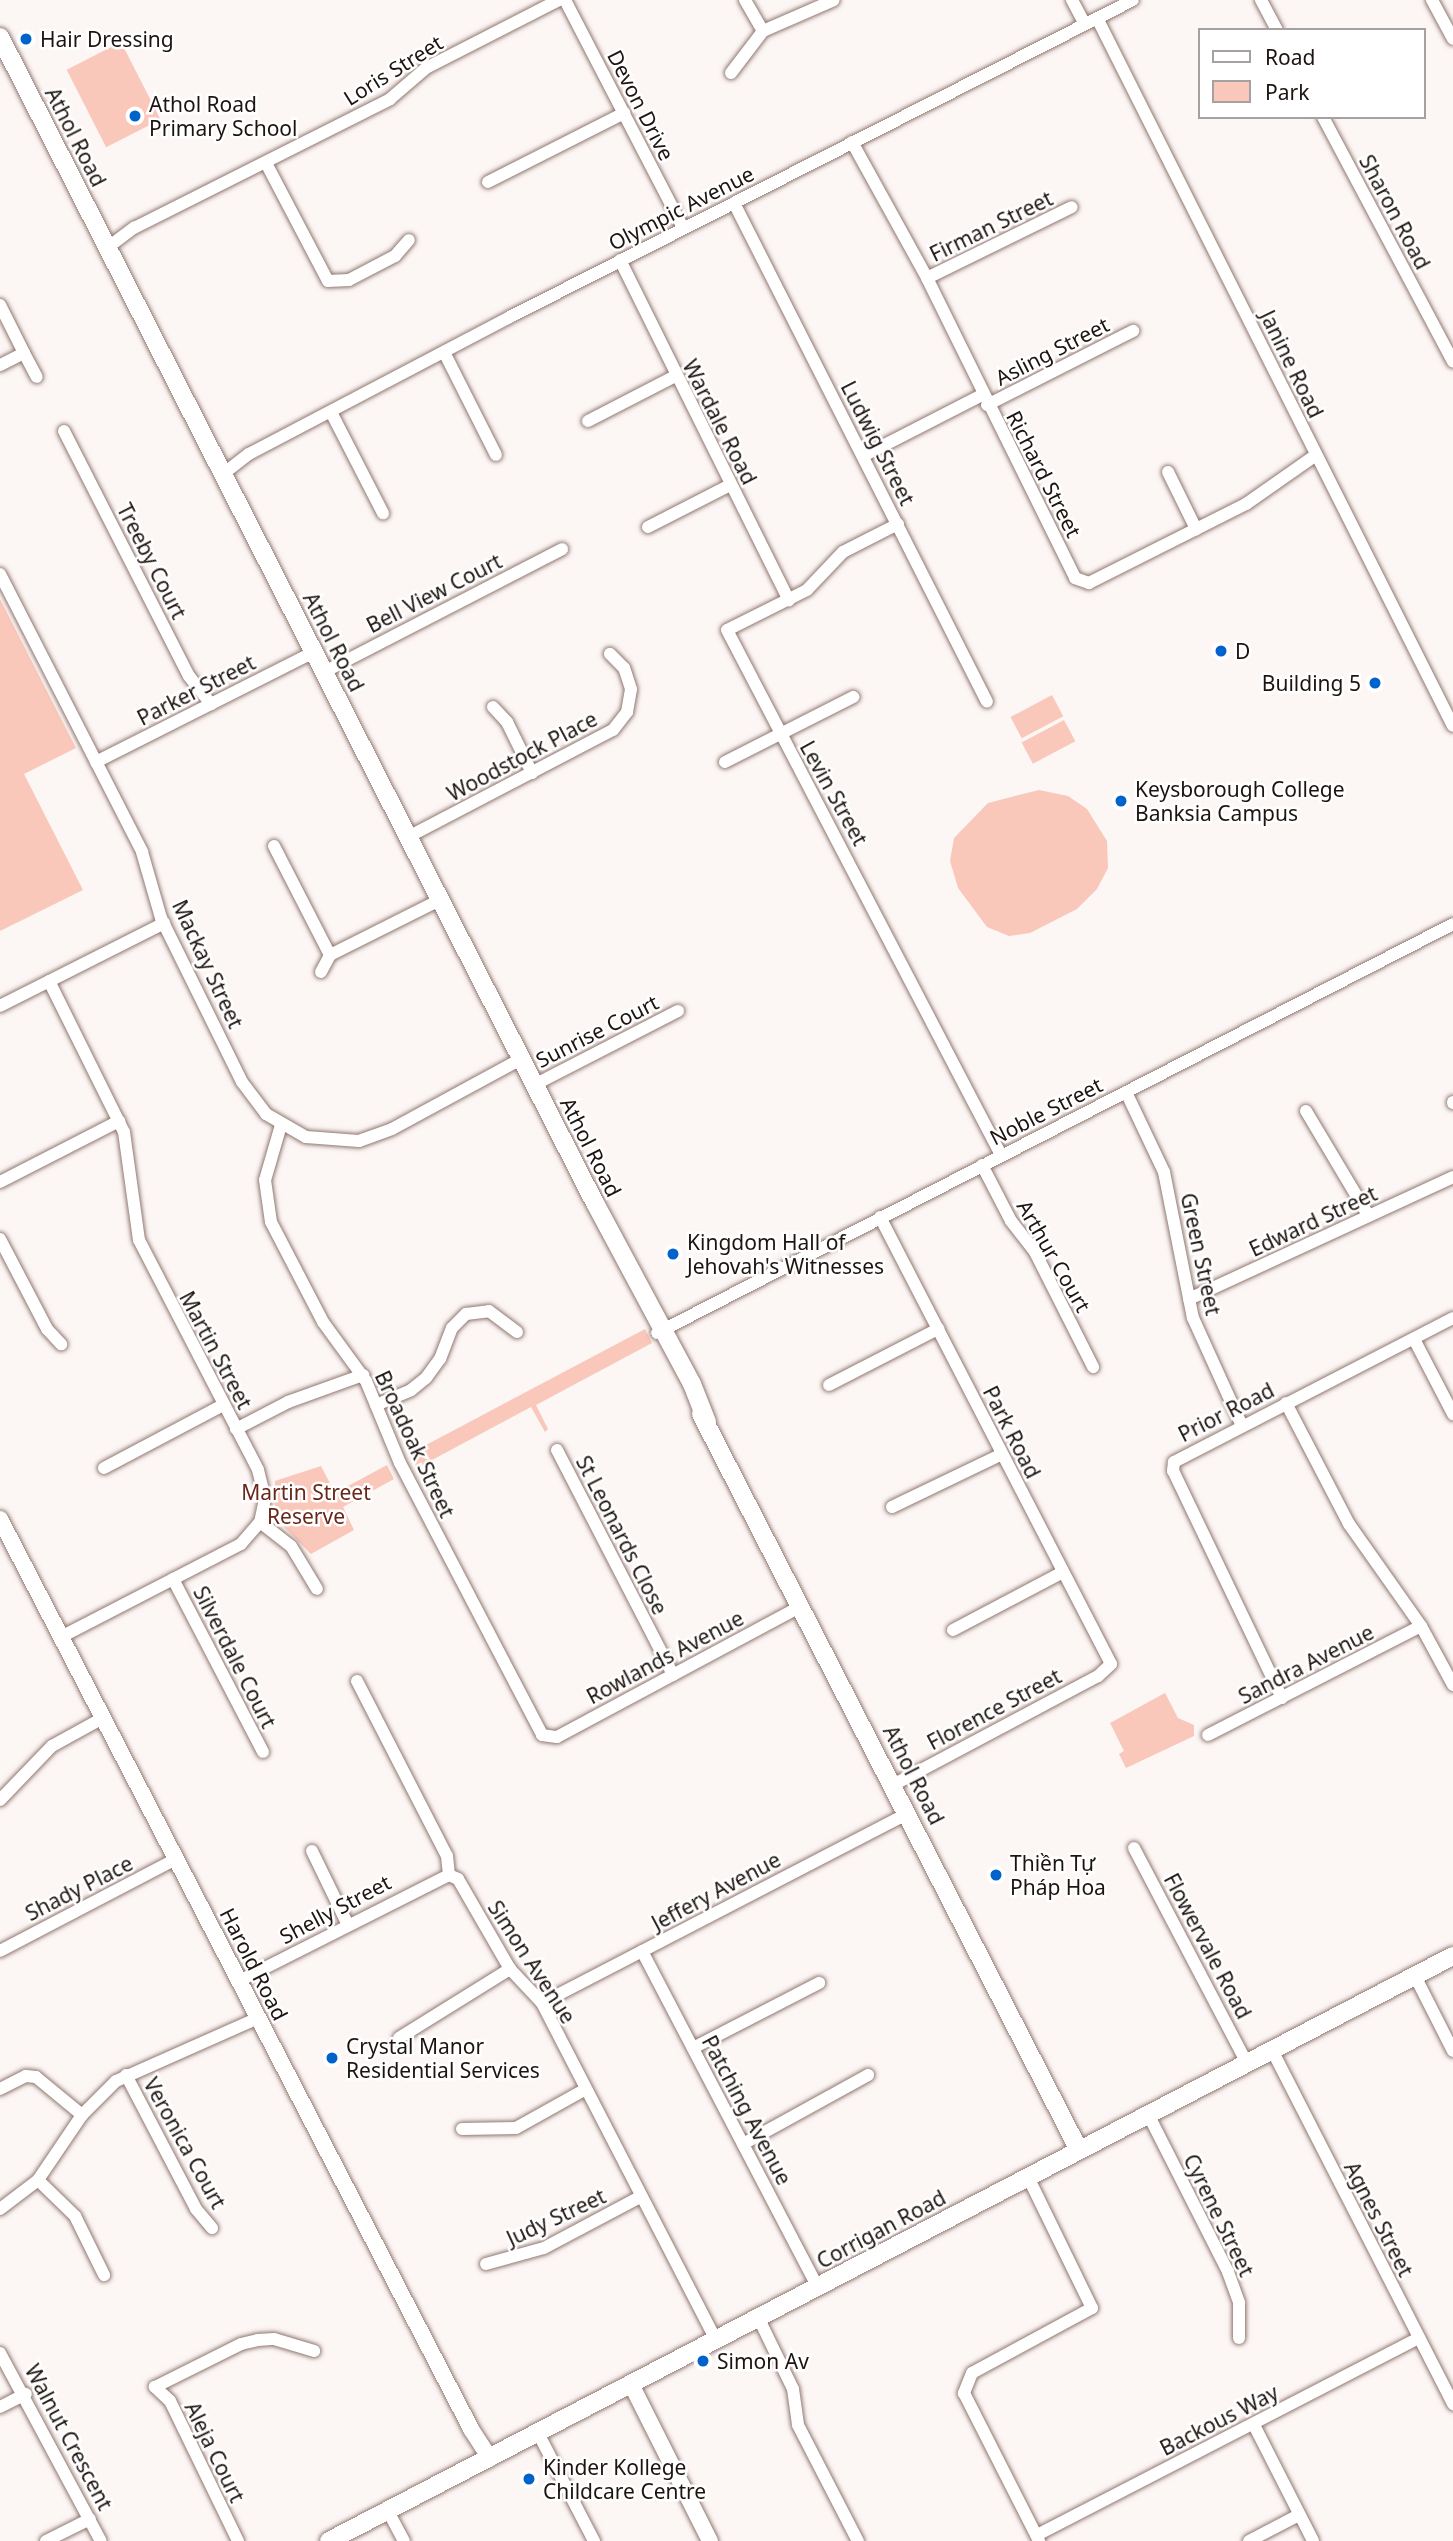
<!DOCTYPE html>
<meta charset="utf-8">
<style>
body{margin:0}
#map{position:relative;width:1453px;height:2541px;overflow:hidden;background:#fcf6f4;font-family:"Noto Sans",sans-serif}
div>[style]{position:absolute}
[style*='--x']{left:calc(var(--x)*1px);top:calc(var(--y)*1px);width:calc(var(--w)*1px);rotate:calc(var(--a)*1deg)}
.green>*{inset:0;background:#fac7bb;transform-origin:0 0}
.roads{filter:drop-shadow(0 0 2px #907770) drop-shadow(0 0 2px #907770)}
.minor>*{height:12px;margin:-6px;padding:0 6px;transform-origin:6px;border-radius:6px;background:#fff}
.tertiary>*{height:16px;margin:-8px;padding:0 8px;transform-origin:8px;border-radius:8px;background:#fff}
.secondary>*{height:18px;margin:-9px;padding:0 9px;transform-origin:9px;border-radius:9px;background:#fff}
.dots>*{width:19px;height:19px;translate:-50% -50%;box-sizing:border-box;border:4px solid #fff;border-radius:50%}
span{translate:-50% -50%;white-space:nowrap;text-align:center;line-height:1.15;-webkit-text-stroke:5px #fff;paint-order:stroke}
.poi-label{font-size:21px;color:#1d1411}
.left{translate:0 -50%;text-align:left}
.right{translate:-100% -50%;text-align:right}
.street-label{font-size:21px;color:#1d1411}
.park-label{font-size:21px;color:#682718}
.legend{position:absolute;left:1198px;top:28px;width:228px;height:91px;box-sizing:border-box;background:#fff;border:2px solid #a5a1a0;margin:0;padding:9px 12px;list-style:none;font-size:21px;color:#1d1411}
.legend li{display:flex;align-items:center;gap:14px;height:35px}
.legend b{width:35px;border:2px solid #a5a1a0}
</style>
<div id="map">
<div class="green">
<div style="left:121px;top:42px;width:87px;height:61px;rotate:63deg"></div>
<div style="clip-path:polygon(0 599px,76px 748px,24px 774px,83px 890px,0 931px)"></div>
<div style="left:1052px;top:695px;width:24px;height:47px;rotate:62deg"></div>
<div style="left:1064px;top:720px;width:24px;height:48px;rotate:62deg"></div>
<div style="clip-path:polygon(1039px 790px,1068px 796px,1087px 809px,1107px 841px,1108px 868px,1097px 889px,1077px 909px,1030px 933px,1009px 936px,987px 927px,958px 888px,950px 861px,954px 838px,988px 803px)"></div>
<div style="clip-path:polygon(645px 1329px,652px 1343px,536px 1405px,548px 1429px,545px 1432px,531px 1407px,417px 1468px,409px 1454px)"></div>
<div style="clip-path:polygon(387px 1465px,394px 1479px,343px 1507px,354px 1530px,311px 1554px,275px 1518px,275px 1481px,321px 1466px,335px 1493px)"></div>
<div style="clip-path:polygon(1165px 1693px,1178px 1718px,1194px 1725px,1194px 1736px,1126px 1768px,1119px 1754px,1124px 1751px,1110px 1723px)"></div>
</div>
<div class="roads">
<div class="minor">
<div style="--x:565;--y:0;--w:257;--a:62.6"></div>
<div style="--x:745;--y:0;--w:36;--a:60"></div>
<div style="--x:1072;--y:0;--w:27;--a:62"></div>
<div style="--x:1261;--y:0;--w:34;--a:62"></div>
<div style="--x:1432;--y:0;--w:44;--a:61.7"></div>
<div style="--x:1097;--y:18;--w:792;--a:63.31"></div>
<div style="--x:731;--y:73;--w:53;--a:-52.7"></div>
<div style="--x:763;--y:31;--w:77;--a:-23.6"></div>
<div style="--x:1323;--y:117;--w:277;--a:62"></div>
<div style="--x:852;--y:142;--w:155;--a:61.1"></div>
<div style="--x:927;--y:278;--w:335;--a:63.7"></div>
<div style="--x:1075;--y:578;--w:15;--a:20"></div>
<div style="--x:1089;--y:583;--w:176;--a:-26.7"></div>
<div style="--x:1246;--y:504;--w:85;--a:-35"></div>
<div style="--x:266;--y:163;--w:133;--a:62.3"></div>
<div style="--x:328;--y:281;--w:21;--a:-3"></div>
<div style="--x:349;--y:280;--w:52;--a:-27.6"></div>
<div style="--x:395;--y:256;--w:21;--a:-49"></div>
<div style="--x:488;--y:182;--w:153;--a:-26.9"></div>
<div style="--x:734;--y:203;--w:559;--a:63.11"></div>
<div style="--x:107;--y:248;--w:34;--a:-37"></div>
<div style="--x:134;--y:228;--w:287;--a:-26.7"></div>
<div style="--x:390;--y:99;--w:48;--a:-40.7"></div>
<div style="--x:426;--y:68;--w:149;--a:-27.1"></div>
<div style="--x:620;--y:260;--w:380;--a:63.6"></div>
<div style="--x:927;--y:278;--w:161;--a:-26.1"></div>
<div style="--x:0;--y:305;--w:54;--a:63.4"></div>
<div style="--x:24;--y:353;--w:27;--a:153"></div>
<div style="--x:24;--y:353;--w:27;--a:62"></div>
<div style="--x:445;--y:354;--w:113;--a:63.2"></div>
<div style="--x:987;--y:405;--w:164;--a:-26.9"></div>
<div style="--x:331;--y:412;--w:114;--a:62.8"></div>
<div style="--x:588;--y:421;--w:98;--a:-27.3"></div>
<div style="--x:64;--y:431;--w:275;--a:63"></div>
<div style="--x:189;--y:676;--w:36;--a:52"></div>
<div style="--x:863;--y:456;--w:134;--a:-27.1"></div>
<div style="--x:1168;--y:472;--w:64;--a:63.8"></div>
<div style="--x:223;--y:474;--w:33;--a:-38"></div>
<div style="--x:249;--y:454;--w:293;--a:-27.7"></div>
<div style="--x:508;--y:318;--w:701;--a:-26.97"></div>
<div style="--x:898;--y:524;--w:62;--a:153"></div>
<div style="--x:843;--y:552;--w:52;--a:133.5"></div>
<div style="--x:807;--y:590;--w:89;--a:153.4"></div>
<div style="--x:727;--y:630;--w:592;--a:62.44"></div>
<div style="--x:648;--y:527;--w:92;--a:-27.1"></div>
<div style="--x:0;--y:574;--w:312;--a:62.9"></div>
<div style="--x:142;--y:852;--w:69;--a:73.9"></div>
<div style="--x:161;--y:918;--w:183;--a:63.7"></div>
<div style="--x:242;--y:1082;--w:40;--a:53"></div>
<div style="--x:266;--y:1114;--w:46;--a:29.9"></div>
<div style="--x:306;--y:1137;--w:53;--a:4.3"></div>
<div style="--x:359;--y:1141;--w:35;--a:-20"></div>
<div style="--x:392;--y:1129;--w:147;--a:-28.5"></div>
<div style="--x:324;--y:672;--w:268;--a:-27.3"></div>
<div style="--x:493;--y:707;--w:21;--a:47"></div>
<div style="--x:507;--y:722;--w:57;--a:63.9"></div>
<div style="--x:96;--y:762;--w:244;--a:-26.8"></div>
<div style="--x:725;--y:762;--w:144;--a:-26.9"></div>
<div style="--x:408;--y:837;--w:231;--a:-27.6"></div>
<div style="--x:613;--y:730;--w:23;--a:-52"></div>
<div style="--x:627;--y:712;--w:23;--a:-80"></div>
<div style="--x:631;--y:689;--w:22;--a:-108"></div>
<div style="--x:624;--y:668;--w:20;--a:-135"></div>
<div style="--x:274;--y:846;--w:123;--a:62.8"></div>
<div style="--x:330;--y:955;--w:123;--a:-26.6"></div>
<div style="--x:321;--y:972;--w:19;--a:-62"></div>
<div style="--x:49;--y:981;--w:169;--a:63.6"></div>
<div style="--x:124;--y:1132;--w:109;--a:82.1"></div>
<div style="--x:139;--y:1240;--w:259;--a:62.6"></div>
<div style="--x:258;--y:1470;--w:30;--a:76"></div>
<div style="--x:265;--y:1499;--w:24;--a:102"></div>
<div style="--x:260;--y:1522;--w:29;--a:131"></div>
<div style="--x:241;--y:1544;--w:203;--a:152.7"></div>
<div style="--x:0;--y:1006;--w:184;--a:-26.8"></div>
<div style="--x:534;--y:1085;--w:162;--a:-27.2"></div>
<div style="--x:1126;--y:1092;--w:89;--a:64.6"></div>
<div style="--x:1164;--y:1172;--w:149;--a:78.8"></div>
<div style="--x:1193;--y:1318;--w:116;--a:65.6"></div>
<div style="--x:1453;--y:1102;--w:1;--a:90"></div>
<div style="--x:1306;--y:1111;--w:121;--a:59.2"></div>
<div style="--x:281;--y:1125;--w:57;--a:106.2"></div>
<div style="--x:265;--y:1180;--w:42;--a:81.9"></div>
<div style="--x:271;--y:1222;--w:113;--a:62.5"></div>
<div style="--x:323;--y:1322;--w:73;--a:53.9"></div>
<div style="--x:366;--y:1381;--w:89;--a:67.5"></div>
<div style="--x:400;--y:1463;--w:307;--a:62.4"></div>
<div style="--x:542;--y:1735;--w:15;--a:8"></div>
<div style="--x:557;--y:1737;--w:277;--a:-28.2"></div>
<div style="--x:982;--y:1165;--w:63;--a:62.6"></div>
<div style="--x:1011;--y:1221;--w:39;--a:52"></div>
<div style="--x:1035;--y:1252;--w:129;--a:63.2"></div>
<div style="--x:0;--y:1182;--w:134;--a:-27.1"></div>
<div style="--x:880;--y:1217;--w:503;--a:62.67"></div>
<div style="--x:1111;--y:1664;--w:18;--a:137"></div>
<div style="--x:1098;--y:1676;--w:232;--a:152"></div>
<div style="--x:0;--y:1239;--w:102;--a:62.4"></div>
<div style="--x:47;--y:1329;--w:21;--a:47"></div>
<div style="--x:1189;--y:1299;--w:291;--a:-24.8"></div>
<div style="--x:657;--y:1333;--w:895;--a:-27.19"></div>
<div style="--x:1414;--y:1339;--w:85;--a:62.5"></div>
<div style="--x:829;--y:1385;--w:123;--a:-27.2"></div>
<div style="--x:1286;--y:1403;--w:136;--a:62.5"></div>
<div style="--x:1349;--y:1524;--w:125;--a:54.8"></div>
<div style="--x:1421;--y:1626;--w:67;--a:61.5"></div>
<div style="--x:376;--y:1405;--w:38;--a:-23"></div>
<div style="--x:411;--y:1390;--w:19;--a:-39"></div>
<div style="--x:426;--y:1378;--w:24;--a:-54"></div>
<div style="--x:440;--y:1359;--w:33;--a:-69"></div>
<div style="--x:452;--y:1328;--w:20;--a:-45"></div>
<div style="--x:466;--y:1314;--w:23;--a:-7"></div>
<div style="--x:489;--y:1311;--w:35;--a:37"></div>
<div style="--x:236;--y:1429;--w:59;--a:-27.4"></div>
<div style="--x:288;--y:1402;--w:80;--a:-19.8"></div>
<div style="--x:557;--y:1450;--w:253;--a:62.7"></div>
<div style="--x:104;--y:1468;--w:135;--a:-27.9"></div>
<div style="--x:892;--y:1507;--w:122;--a:-25.7"></div>
<div style="--x:260;--y:1522;--w:39;--a:38"></div>
<div style="--x:291;--y:1546;--w:50;--a:58.8"></div>
<div style="--x:173;--y:1579;--w:195;--a:62.5"></div>
<div style="--x:953;--y:1630;--w:122;--a:-27.8"></div>
<div style="--x:357;--y:1681;--w:197;--a:62.8"></div>
<div style="--x:447;--y:1856;--w:19;--a:84"></div>
<div style="--x:449;--y:1875;--w:10;--a:24"></div>
<div style="--x:458;--y:1879;--w:104;--a:60"></div>
<div style="--x:510;--y:1969;--w:47;--a:46.7"></div>
<div style="--x:542;--y:2003;--w:379;--a:62.7"></div>
<div style="--x:1282;--y:1698;--w:252;--a:-115.6"></div>
<div style="--x:1173;--y:1471;--w:9;--a:-84"></div>
<div style="--x:1174;--y:1462;--w:314;--a:-27.3"></div>
<div style="--x:1208;--y:1735;--w:239;--a:-27.1"></div>
<div style="--x:0;--y:1800;--w:75;--a:-46.1"></div>
<div style="--x:52;--y:1746;--w:58;--a:-28.8"></div>
<div style="--x:1134;--y:1848;--w:243;--a:62.3"></div>
<div style="--x:312;--y:1851;--w:80;--a:64.1"></div>
<div style="--x:0;--y:1951;--w:199;--a:-27.6"></div>
<div style="--x:642;--y:1951;--w:379;--a:62.4"></div>
<div style="--x:1415;--y:1976;--w:84;--a:63.1"></div>
<div style="--x:239;--y:1981;--w:235;--a:-26.8"></div>
<div style="--x:542;--y:2003;--w:412;--a:-27.4"></div>
<div style="--x:399;--y:2038;--w:131;--a:-31.9"></div>
<div style="--x:693;--y:2048;--w:142;--a:-27.3"></div>
<div style="--x:1272;--y:2050;--w:398;--a:62.9"></div>
<div style="--x:126;--y:2075;--w:151;--a:62.4"></div>
<div style="--x:196;--y:2209;--w:25;--a:50"></div>
<div style="--x:0;--y:2089;--w:29;--a:-27"></div>
<div style="--x:26;--y:2076;--w:10;--a:6"></div>
<div style="--x:36;--y:2077;--w:60;--a:39.6"></div>
<div style="--x:1148;--y:2114;--w:177;--a:63.1"></div>
<div style="--x:1228;--y:2272;--w:33;--a:70"></div>
<div style="--x:1239;--y:2303;--w:35;--a:90"></div>
<div style="--x:462;--y:2129;--w:54;--a:-1.1"></div>
<div style="--x:516;--y:2128;--w:80;--a:-29.1"></div>
<div style="--x:743;--y:2144;--w:143;--a:-28.9"></div>
<div style="--x:1028;--y:2177;--w:146;--a:64"></div>
<div style="--x:1092;--y:2308;--w:136;--a:151.6"></div>
<div style="--x:972;--y:2373;--w:22;--a:112"></div>
<div style="--x:964;--y:2393;--w:166;--a:63.1"></div>
<div style="--x:38;--y:2180;--w:52;--a:44.2"></div>
<div style="--x:75;--y:2216;--w:66;--a:63.8"></div>
<div style="--x:0;--y:2209;--w:48;--a:-37.3"></div>
<div style="--x:38;--y:2180;--w:78;--a:-55.9"></div>
<div style="--x:82;--y:2115;--w:48;--a:-45"></div>
<div style="--x:116;--y:2081;--w:155;--a:-23.9"></div>
<div style="--x:486;--y:2264;--w:60;--a:-15.4"></div>
<div style="--x:544;--y:2248;--w:109;--a:-28"></div>
<div style="--x:759;--y:2319;--w:78;--a:64.1"></div>
<div style="--x:793;--y:2389;--w:36;--a:82"></div>
<div style="--x:798;--y:2425;--w:131;--a:62.7"></div>
<div style="--x:0;--y:2353;--w:213;--a:61.8"></div>
<div style="--x:0;--y:2407;--w:29;--a:-27"></div>
<div style="--x:1254;--y:2425;--w:130;--a:63"></div>
<div style="--x:538;--y:2433;--w:122;--a:62.6"></div>
<div style="--x:388;--y:2511;--w:34;--a:62"></div>
<div style="--x:1037;--y:2535;--w:429;--a:-27.3"></div>
<div style="--x:46;--y:2541;--w:49;--a:-26.6"></div>
<div style="--x:238;--y:2541;--w:156;--a:-115.9"></div>
<div style="--x:170;--y:2401;--w:21;--a:-137"></div>
<div style="--x:155;--y:2387;--w:96;--a:-26.6"></div>
<div style="--x:241;--y:2344;--w:17;--a:-13"></div>
<div style="--x:258;--y:2340;--w:16;--a:-4"></div>
<div style="--x:274;--y:2339;--w:42;--a:16.7"></div>
<div style="--x:1249;--y:2541;--w:56;--a:-27.5"></div>
</div>
<div class="tertiary">
<div style="--x:0;--y:1519;--w:1025;--a:62.63"></div>
<div style="--x:471;--y:2429;--w:35;--a:57"></div>
<div style="--x:631;--y:2384;--w:176;--a:63.3"></div>
</div>
<div class="secondary">
<div style="--x:0;--y:37;--w:1309;--a:62.97"></div>
<div style="--x:595;--y:1203;--w:205;--a:61.8"></div>
<div style="--x:692;--y:1384;--w:41;--a:68.5"></div>
<div style="--x:701;--y:1414;--w:827;--a:62.82"></div>
<div style="--x:329;--y:2541;--w:1267;--a:-27.5"></div>
</div>
</div>
<div class="dots">
<div style="left:26px;top:39px;background:#0063cb"></div>
<div style="left:135px;top:116px;background:#0063cb"></div>
<div style="left:1221px;top:651px;background:#0063cb"></div>
<div style="left:1375px;top:683px;background:#0063cb"></div>
<div style="left:1121px;top:801px;background:#0063cb"></div>
<div style="left:673px;top:1254px;background:#0063cb"></div>
<div style="left:996px;top:1875px;background:#0063cb"></div>
<div style="left:332px;top:2058px;background:#0063cb"></div>
<div style="left:703px;top:2361px;background:#0063cb"></div>
<div style="left:529px;top:2479px;background:#0063cb"></div>
</div>
<div class="poi-label">
<span class="left" style="left:40px;top:39px">Hair Dressing</span>
<span class="left" style="left:149px;top:116px">Athol Road<br>Primary School</span>
<span class="left" style="left:1235px;top:651px">D</span>
<span class="right" style="left:1361px;top:683px">Building 5</span>
<span class="left" style="left:1135px;top:801px">Keysborough College<br>Banksia Campus</span>
<span class="left" style="left:687px;top:1254px">Kingdom Hall of<br>Jehovah's Witnesses</span>
<span class="left" style="left:1010px;top:1875px">Thiền Tự<br>Pháp Hoa</span>
<span class="left" style="left:346px;top:2058px">Crystal Manor<br>Residential Services</span>
<span class="left" style="left:717px;top:2361px">Simon Av</span>
<span class="left" style="left:543px;top:2479px">Kinder Kollege<br>Childcare Centre</span>
</div>
<div class="street-label">
<span style="left:393px;top:70px;rotate:-32deg">Loris Street</span>
<span style="left:641px;top:105px;rotate:63deg">Devon Drive</span>
<span style="left:76px;top:137px;rotate:63deg">Athol Road</span>
<span style="left:681px;top:208px;rotate:-27deg">Olympic Avenue</span>
<span style="left:1395px;top:212px;rotate:62deg">Sharon Road</span>
<span style="left:991px;top:226px;rotate:-26deg">Firman Street</span>
<span style="left:1052px;top:351px;rotate:-27deg">Asling Street</span>
<span style="left:1292px;top:364px;rotate:64deg">Janine Road</span>
<span style="left:720px;top:422px;rotate:63deg">Wardale Road</span>
<span style="left:878px;top:443px;rotate:63deg">Ludwig Street</span>
<span style="left:1044px;top:474px;rotate:63deg">Richard Street</span>
<span style="left:152px;top:561px;rotate:63deg">Treeby Court</span>
<span style="left:434px;top:593px;rotate:-27deg">Bell View Court</span>
<span style="left:334px;top:642px;rotate:63deg">Athol Road</span>
<span style="left:196px;top:690px;rotate:-27deg">Parker Street</span>
<span style="left:522px;top:756px;rotate:-28deg">Woodstock Place</span>
<span style="left:834px;top:793px;rotate:61deg">Levin Street</span>
<span style="left:208px;top:964px;rotate:65deg">Mackay Street</span>
<span style="left:597px;top:1031px;rotate:-27deg">Sunrise Court</span>
<span style="left:1046px;top:1111px;rotate:-27deg">Noble Street</span>
<span style="left:591px;top:1147px;rotate:63deg">Athol Road</span>
<span style="left:1313px;top:1221px;rotate:-25deg">Edward Street</span>
<span style="left:1201px;top:1254px;rotate:78deg">Green Street</span>
<span style="left:1054px;top:1256px;rotate:60deg">Arthur Court</span>
<span style="left:216px;top:1350px;rotate:62deg">Martin Street</span>
<span style="left:1226px;top:1412px;rotate:-27deg">Prior Road</span>
<span style="left:1012px;top:1432px;rotate:63deg">Park Road</span>
<span style="left:415px;top:1444px;rotate:65deg">Broadoak Street</span>
<span style="left:622px;top:1535px;rotate:63deg">St Leonards Close</span>
<span style="left:235px;top:1657px;rotate:63deg">Silverdale Court</span>
<span style="left:665px;top:1657px;rotate:-28deg">Rowlands Avenue</span>
<span style="left:1306px;top:1664px;rotate:-27deg">Sandra Avenue</span>
<span style="left:994px;top:1709px;rotate:-28deg">Florence Street</span>
<span style="left:914px;top:1775px;rotate:63deg">Athol Road</span>
<span style="left:79px;top:1888px;rotate:-27deg">Shady Place</span>
<span style="left:716px;top:1891px;rotate:-28deg">Jeffery Avenue</span>
<span style="left:335px;top:1909px;rotate:-28deg">Shelly Street</span>
<span style="left:1208px;top:1946px;rotate:62deg">Flowervale Road</span>
<span style="left:532px;top:1962px;rotate:57deg">Simon Avenue</span>
<span style="left:254px;top:1964px;rotate:63deg">Harold Road</span>
<span style="left:747px;top:2110px;rotate:62deg">Patching Avenue</span>
<span style="left:185px;top:2143px;rotate:61deg">Veronica Court</span>
<span style="left:1219px;top:2215px;rotate:64deg">Cyrene Street</span>
<span style="left:556px;top:2217px;rotate:-25deg">Judy Street</span>
<span style="left:1379px;top:2219px;rotate:63deg">Agnes Street</span>
<span style="left:881px;top:2229px;rotate:-28deg">Corrigan Road</span>
<span style="left:1219px;top:2420px;rotate:-27deg">Backous Way</span>
<span style="left:69px;top:2437px;rotate:62deg">Walnut Crescent</span>
<span style="left:215px;top:2452px;rotate:64deg">Aleja Court</span>
</div>
<div class="park-label">
<span style="left:306px;top:1504px">Martin Street<br>Reserve</span>
</div>
<ul class="legend">
<li><b style="height:9px;background:#fff"></b>Road</li>
<li><b style="height:19px;background:#fac7bb"></b>Park</li>
</ul>
</div>
